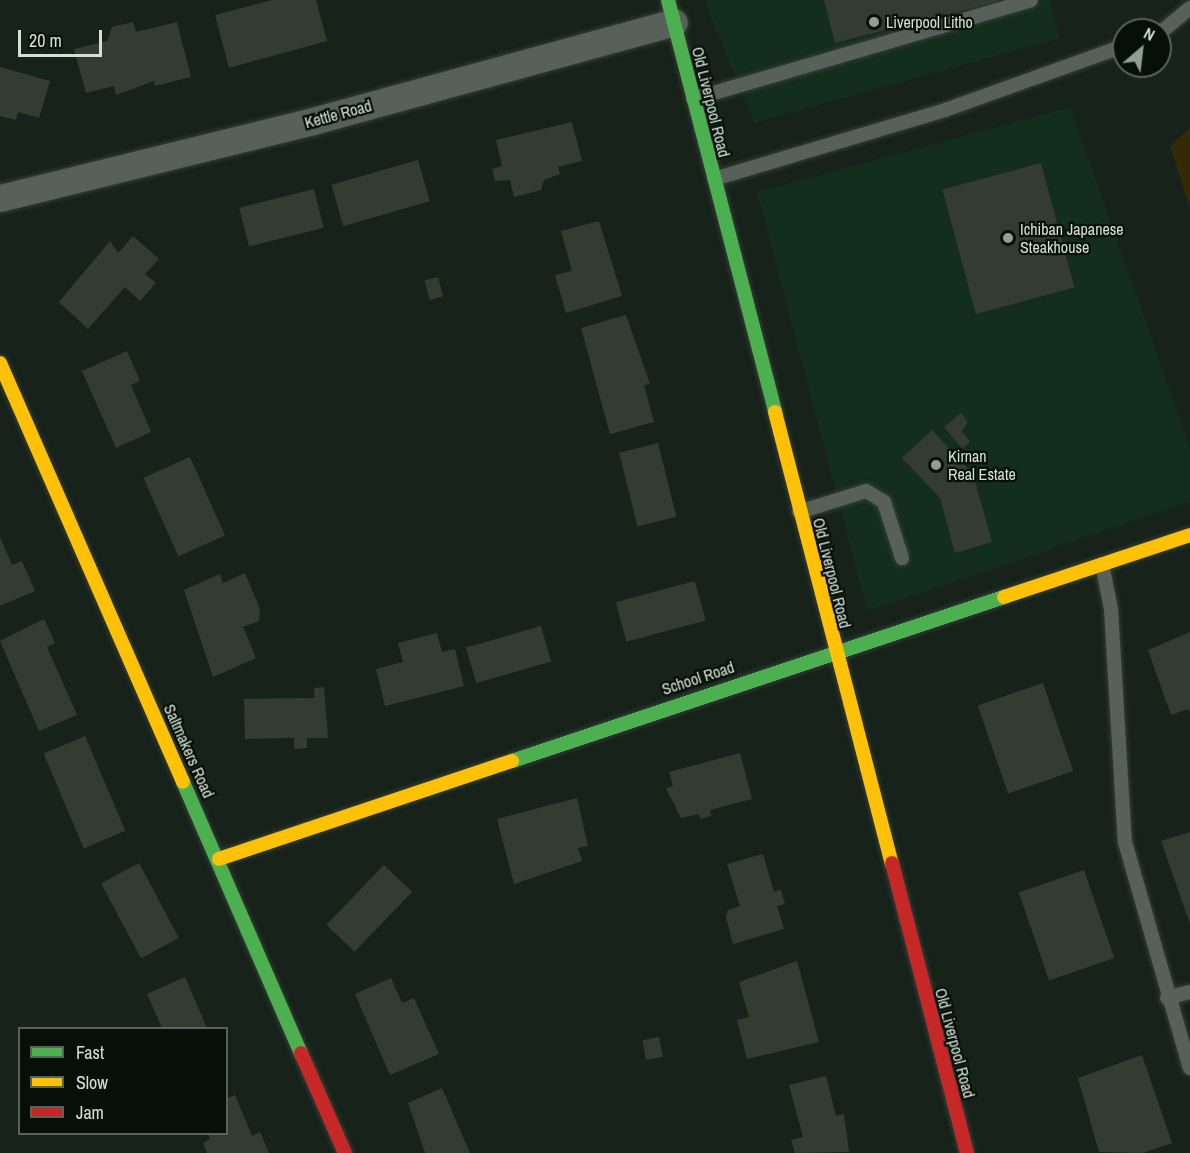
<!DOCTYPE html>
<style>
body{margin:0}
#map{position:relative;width:1190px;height:1153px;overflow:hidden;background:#17231a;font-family:"Archivo Narrow",sans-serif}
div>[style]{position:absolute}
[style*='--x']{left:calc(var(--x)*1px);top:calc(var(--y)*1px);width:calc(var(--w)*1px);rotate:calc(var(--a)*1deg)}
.built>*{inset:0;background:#132e1c}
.green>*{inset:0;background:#352a08}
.building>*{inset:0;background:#343c32;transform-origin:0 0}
.roads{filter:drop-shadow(0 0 2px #353e37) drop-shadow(0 0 2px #353e37)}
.lane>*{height:14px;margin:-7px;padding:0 7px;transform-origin:7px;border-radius:7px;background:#576059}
.street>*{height:27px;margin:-13.5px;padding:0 13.5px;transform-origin:13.5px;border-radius:13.5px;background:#576059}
.fast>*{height:14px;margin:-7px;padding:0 7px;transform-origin:7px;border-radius:7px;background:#4caf50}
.slow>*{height:14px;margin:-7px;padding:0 7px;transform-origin:7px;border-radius:7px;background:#ffc107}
.jam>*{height:14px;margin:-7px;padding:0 7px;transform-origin:7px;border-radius:7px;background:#c62828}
.dots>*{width:16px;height:16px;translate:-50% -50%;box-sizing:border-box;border:3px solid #060f08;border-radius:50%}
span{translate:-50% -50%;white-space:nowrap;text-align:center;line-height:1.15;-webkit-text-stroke:4.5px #060f08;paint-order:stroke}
.poi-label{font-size:16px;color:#d2e0d5}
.left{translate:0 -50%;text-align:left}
.street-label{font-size:16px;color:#d2e0d5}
.legend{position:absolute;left:18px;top:1027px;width:210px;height:108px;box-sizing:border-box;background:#060f08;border:2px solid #58635a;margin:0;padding:8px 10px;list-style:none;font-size:18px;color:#d2e0d5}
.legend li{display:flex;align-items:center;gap:12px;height:30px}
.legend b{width:30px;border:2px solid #58635a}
.north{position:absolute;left:1112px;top:18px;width:60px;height:60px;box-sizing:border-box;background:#060f08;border:2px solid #58635a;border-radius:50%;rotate:28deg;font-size:16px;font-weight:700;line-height:24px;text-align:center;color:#d2e0d5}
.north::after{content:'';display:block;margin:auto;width:21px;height:27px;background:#919e94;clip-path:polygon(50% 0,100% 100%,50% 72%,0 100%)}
.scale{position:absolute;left:18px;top:30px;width:84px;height:27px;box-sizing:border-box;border:3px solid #d2e0d5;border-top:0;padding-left:8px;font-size:18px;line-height:21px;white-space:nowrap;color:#d2e0d5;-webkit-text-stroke:4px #060f08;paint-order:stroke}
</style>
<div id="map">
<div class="built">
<div style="clip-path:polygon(704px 0,1049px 0,1060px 38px,754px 123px)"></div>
<div style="clip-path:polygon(1070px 107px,1190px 447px,1190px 502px,867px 611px,757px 192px)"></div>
</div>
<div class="green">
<div style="clip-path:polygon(1190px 128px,1190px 209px,1170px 146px)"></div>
</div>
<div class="building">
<div style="clip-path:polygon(272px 0,316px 0,327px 41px,229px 68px,215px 15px)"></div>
<div style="clip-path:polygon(824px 0,998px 0,999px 1px,835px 43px)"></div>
<div style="clip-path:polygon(133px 22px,136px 32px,177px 22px,191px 77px,155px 86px,154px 81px,116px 95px,114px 86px,86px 93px,74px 49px,107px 41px,112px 27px)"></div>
<div style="clip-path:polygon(0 67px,50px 81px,39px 118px,18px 112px,16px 120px,0 116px)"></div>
<div style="clip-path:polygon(572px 122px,582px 161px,558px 167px,560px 174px,544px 180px,541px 190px,514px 197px,510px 180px,495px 181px,492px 169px,502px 166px,496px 140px)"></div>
<div style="left:418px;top:160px;width:43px;height:90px;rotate:74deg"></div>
<div style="left:1041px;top:163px;width:129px;height:102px;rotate:75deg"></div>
<div style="left:314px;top:189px;width:40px;height:77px;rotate:76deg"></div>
<div style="clip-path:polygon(599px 221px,622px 296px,566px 313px,555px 275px,572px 271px,561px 231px)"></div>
<div style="clip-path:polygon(133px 236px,159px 259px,145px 274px,156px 283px,140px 301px,125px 287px,88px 329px,59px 302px,110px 241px,118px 253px)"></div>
<div style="left:438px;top:277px;width:20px;height:14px;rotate:75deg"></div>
<div style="clip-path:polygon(626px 315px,650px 384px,644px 385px,654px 422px,610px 434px,581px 328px)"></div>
<div style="clip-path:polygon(127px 351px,140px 381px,131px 385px,151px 432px,116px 448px,82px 371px)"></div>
<div style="clip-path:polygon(961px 413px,968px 422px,962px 431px,970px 442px,962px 449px,944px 427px)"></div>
<div style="clip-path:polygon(932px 430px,973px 474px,992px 542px,955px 553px,940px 498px,902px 458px)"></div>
<div style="left:658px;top:443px;width:76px;height:40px;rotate:76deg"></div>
<div style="left:190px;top:457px;width:86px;height:51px;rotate:66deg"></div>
<div style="clip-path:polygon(0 537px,12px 565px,22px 561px,35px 591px,0 606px)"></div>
<div style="clip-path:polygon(245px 573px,260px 609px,259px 621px,243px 627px,256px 658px,213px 677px,184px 590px,220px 574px,223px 583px)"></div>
<div style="left:695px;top:581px;width:41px;height:82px;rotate:75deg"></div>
<div style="clip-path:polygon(44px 619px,55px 643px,47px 647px,77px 715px,39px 731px,0 641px)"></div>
<div style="left:541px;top:626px;width:37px;height:78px;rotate:74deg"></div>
<div style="clip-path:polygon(1190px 632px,1190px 713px,1188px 709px,1171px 715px,1148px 650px)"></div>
<div style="clip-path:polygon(437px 633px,442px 652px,455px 649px,464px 686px,385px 706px,376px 669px,403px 662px,398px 643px)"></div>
<div style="left:1043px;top:683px;width:93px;height:69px;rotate:71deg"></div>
<div style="clip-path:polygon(324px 687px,328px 738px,307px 738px,307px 748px,294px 749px,294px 738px,245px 739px,244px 699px,315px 698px,314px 688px)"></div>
<div style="left:85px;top:736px;width:103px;height:45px;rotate:67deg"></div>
<div style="clip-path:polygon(740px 753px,752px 799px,710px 810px,711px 816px,700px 819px,699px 814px,681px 818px,666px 788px,673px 786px,669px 772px)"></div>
<div style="clip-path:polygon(577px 798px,588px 846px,578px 848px,582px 861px,514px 884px,497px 819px)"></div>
<div style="clip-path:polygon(1190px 832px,1190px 924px,1161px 841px)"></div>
<div style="clip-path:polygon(763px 854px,774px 892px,781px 890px,785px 904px,777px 906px,784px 929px,733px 944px,726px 917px,728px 910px,740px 906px,727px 864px)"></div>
<div style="left:139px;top:863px;width:85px;height:43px;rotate:62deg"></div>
<div style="left:384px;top:865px;width:39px;height:83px;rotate:44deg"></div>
<div style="left:1084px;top:870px;width:93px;height:69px;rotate:71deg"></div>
<div style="clip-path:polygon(797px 961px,819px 1042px,747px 1059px,737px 1020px,749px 1017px,739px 982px)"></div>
<div style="clip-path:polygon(185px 977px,207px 1028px,162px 1028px,147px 994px)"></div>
<div style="clip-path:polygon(391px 978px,402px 1003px,414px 998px,439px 1054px,390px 1075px,355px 994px)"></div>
<div style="left:659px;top:1037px;width:20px;height:17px;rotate:79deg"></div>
<div style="clip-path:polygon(1142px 1055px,1172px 1143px,1143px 1153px,1099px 1152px,1078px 1078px)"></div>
<div style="clip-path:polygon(826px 1076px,836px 1116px,844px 1114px,849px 1152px,795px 1153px,791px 1140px,803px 1137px,789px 1085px)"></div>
<div style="clip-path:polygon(442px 1088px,470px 1153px,425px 1153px,408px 1103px)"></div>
<div style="clip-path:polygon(235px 1095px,252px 1136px,260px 1132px,269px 1153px,207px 1153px,203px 1143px,210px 1139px,208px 1134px,226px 1134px,226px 1099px)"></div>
</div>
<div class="roads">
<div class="lane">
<div style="--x:1160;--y:33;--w:39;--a:-40"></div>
<div style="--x:693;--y:99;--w:352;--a:-16.3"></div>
<div style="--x:714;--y:179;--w:241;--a:-16.6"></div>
<div style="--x:945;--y:110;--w:190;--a:-19.7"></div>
<div style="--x:799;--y:512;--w:70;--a:-17.4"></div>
<div style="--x:866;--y:491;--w:21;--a:31"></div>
<div style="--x:884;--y:502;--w:59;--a:72.2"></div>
<div style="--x:1102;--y:564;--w:46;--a:78.7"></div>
<div style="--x:1111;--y:609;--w:233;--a:86.6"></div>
<div style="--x:1125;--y:842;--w:235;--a:74"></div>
<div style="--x:1167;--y:998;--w:24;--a:-15"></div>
</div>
<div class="street">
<div style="--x:0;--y:198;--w:322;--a:-13.8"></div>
<div style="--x:313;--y:121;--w:374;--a:-15.3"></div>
</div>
<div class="fast">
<div style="--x:668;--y:0;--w:426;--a:75.4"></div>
<div style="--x:512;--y:761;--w:519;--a:-18.43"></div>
<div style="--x:183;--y:782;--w:296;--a:66.5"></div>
</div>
<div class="slow">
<div style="--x:0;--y:363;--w:457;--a:66.4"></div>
<div style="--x:775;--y:412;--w:466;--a:75.5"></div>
<div style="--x:1004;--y:597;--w:196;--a:-18.4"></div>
<div style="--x:219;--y:859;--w:309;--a:-18.5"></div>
</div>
<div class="jam">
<div style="--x:892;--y:863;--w:300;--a:75.5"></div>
<div style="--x:301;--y:1053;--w:109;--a:66.3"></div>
</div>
</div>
<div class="dots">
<div style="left:874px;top:22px;background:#919e94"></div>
<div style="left:1008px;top:238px;background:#919e94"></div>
<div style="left:936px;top:465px;background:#919e94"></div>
</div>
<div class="poi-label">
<span class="left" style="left:886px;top:22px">Liverpool Litho</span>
<span class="left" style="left:1020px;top:238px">Ichiban Japanese<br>Steakhouse</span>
<span class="left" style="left:948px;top:465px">Kirnan<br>Real Estate</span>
</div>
<div class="street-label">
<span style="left:711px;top:102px;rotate:76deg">Old Liverpool Road</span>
<span style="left:338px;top:114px;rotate:-15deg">Kettle Road</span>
<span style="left:832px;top:573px;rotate:76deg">Old Liverpool Road</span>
<span style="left:698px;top:678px;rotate:-18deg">School Road</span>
<span style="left:189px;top:751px;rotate:66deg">Saltmakers Road</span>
<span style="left:955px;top:1043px;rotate:75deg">Old Liverpool Road</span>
</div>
<ul class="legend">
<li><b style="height:8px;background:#4caf50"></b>Fast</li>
<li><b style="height:8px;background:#ffc107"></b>Slow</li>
<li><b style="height:8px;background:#c62828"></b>Jam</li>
</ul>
<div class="north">N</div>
<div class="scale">20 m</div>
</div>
